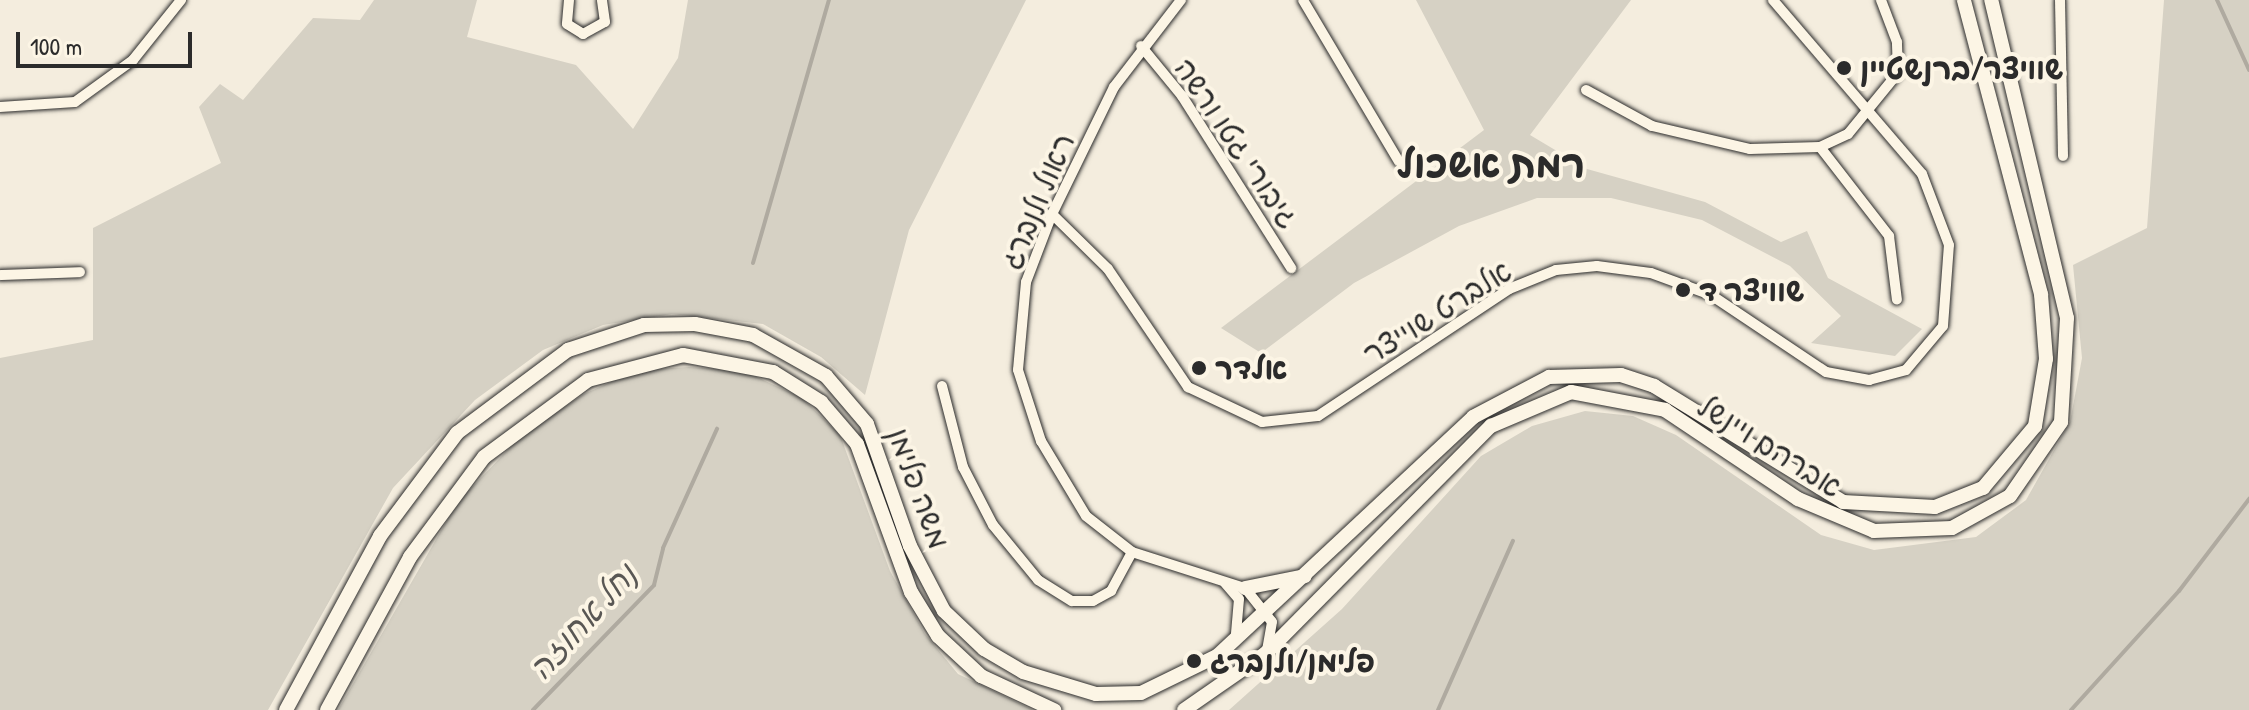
<!DOCTYPE html>
<meta charset="utf-8">
<style>
body{margin:0}
#map{position:relative;width:2249px;height:710px;overflow:hidden;background:#f4edde;font-family:"Patrick Hand","Playpen Sans Hebrew",sans-serif}
div>[style]{position:absolute}
[style*='--x']{left:calc(var(--x)*1px);top:calc(var(--y)*1px);width:calc(var(--w)*1px);rotate:calc(var(--a)*1deg)}
.green>*{inset:0;background:#d6d1c4}
.stream>*{height:4px;margin:-2px;padding:0 2px;transform-origin:2px;border-radius:2px;background:#afaaa0}
.roads{filter:drop-shadow(0 0 2px #2b2b2b) drop-shadow(0 0 2px #2b2b2b)}
.street>*{height:10px;margin:-5px;padding:0 5px;transform-origin:5px;border-radius:5px;background:#fcf5e5}
.secondary>*{height:14px;margin:-7px;padding:0 7px;transform-origin:7px;border-radius:7px;background:#fcf5e5}
.dots>*{width:22px;height:22px;translate:-50% -50%;box-sizing:border-box;border:4px solid #fcf5e5;border-radius:50%}
span{translate:-50% -50%;white-space:nowrap;text-align:center;line-height:1.15;-webkit-text-stroke:8px #fcf5e5;paint-order:stroke}
.poi-label{font-size:30px;color:#2b2b2b;font-weight:700}
.left{translate:0 -50%;text-align:left}
.street-label{font-size:30px;color:#2b2b2b}
.water-label{font-size:32px;color:#595754;font-style:italic}
.district-label{font-size:38px;color:#2b2b2b;font-weight:700}
.scale{position:absolute;left:16px;top:32px;width:176px;height:36px;box-sizing:border-box;border:4px solid #2b2b2b;border-top:0;padding-left:10px;font-size:24px;line-height:28px;white-space:nowrap;color:#2b2b2b;-webkit-text-stroke:6px #fcf5e5;paint-order:stroke}
</style>
<div id="map">
<div class="green">
<div style="clip-path:polygon(374px 0,477px 0,467px 37px,576px 65px,633px 129px,678px 58px,688px 0,1026px 0,909px 230px,865px 395px,821px 357px,763px 324px,672px 314px,603px 325px,543px 350px,475px 400px,393px 488px,268px 710px,0 710px,0 358px,93px 340px,93px 228px,221px 163px,199px 107px,220px 84px,243px 100px,313px 18px,360px 20px)"></div>
<div style="clip-path:polygon(1416px 0,1631px 0,1530px 135px,1587px 169px,1705px 202px,1781px 242px,1807px 231px,1828px 278px,1922px 329px,1895px 356px,1811px 343px,1841px 316px,1790px 266px,1702px 220px,1611px 198px,1537px 198px,1459px 226px,1354px 283px,1261px 353px,1221px 328px,1484px 130px)"></div>
<div style="clip-path:polygon(2164px 0,2249px 0,2249px 710px,1229px 710px,1342px 609px,1481px 456px,1532px 426px,1585px 411px,1633px 416px,1676px 435px,1821px 535px,1874px 550px,1976px 537px,2026px 500px,2070px 422px,2082px 358px,2073px 265px,2147px 228px)"></div>
<div style="clip-path:polygon(689px 367px,744px 371px,802px 398px,840px 435px,890px 571px,925px 634px,958px 674px,1033px 710px,338px 710px,457px 503px,520px 437px,584px 394px,638px 370px)"></div>
</div>
<div class="stream">
<div style="--x:2217;--y:0;--w:77;--a:65.4"></div>
<div style="--x:753;--y:263;--w:274;--a:-73.9"></div>
<div style="--x:533;--y:710;--w:174;--a:-45.9"></div>
<div style="--x:654;--y:585;--w:38;--a:-76"></div>
<div style="--x:663;--y:548;--w:131;--a:-65.6"></div>
<div style="--x:1438;--y:710;--w:185;--a:-66.1"></div>
<div style="--x:2071;--y:710;--w:161;--a:-47.8"></div>
<div style="--x:2179;--y:591;--w:116;--a:-52.7"></div>
</div>
<div class="roads">
<div class="street">
<div style="--x:569;--y:0;--w:24;--a:95"></div>
<div style="--x:567;--y:24;--w:19;--a:32"></div>
<div style="--x:583;--y:34;--w:25;--a:-29"></div>
<div style="--x:605;--y:22;--w:22;--a:-98"></div>
<div style="--x:1181;--y:0;--w:110;--a:127.6"></div>
<div style="--x:1114;--y:87;--w:141;--a:116"></div>
<div style="--x:1052;--y:214;--w:73;--a:110.9"></div>
<div style="--x:1026;--y:282;--w:88;--a:95.2"></div>
<div style="--x:1018;--y:370;--w:75;--a:72.1"></div>
<div style="--x:1041;--y:441;--w:87;--a:59"></div>
<div style="--x:1086;--y:516;--w:58;--a:38"></div>
<div style="--x:1132;--y:552;--w:119;--a:17.7"></div>
<div style="--x:1245;--y:588;--w:43;--a:51.5"></div>
<div style="--x:1272;--y:622;--w:28;--a:100"></div>
<div style="--x:1303;--y:0;--w:188;--a:59.3"></div>
<div style="--x:2060;--y:0;--w:156;--a:88.9"></div>
<div style="--x:1141;--y:46;--w:65;--a:50.6"></div>
<div style="--x:1182;--y:96;--w:204;--a:57.6"></div>
<div style="--x:1586;--y:90;--w:75;--a:28.6"></div>
<div style="--x:1652;--y:126;--w:101;--a:13.2"></div>
<div style="--x:1750;--y:149;--w:70;--a:-1.6"></div>
<div style="--x:1820;--y:147;--w:31;--a:-25"></div>
<div style="--x:1848;--y:134;--w:79;--a:-50.7"></div>
<div style="--x:1898;--y:73;--w:31;--a:-92"></div>
<div style="--x:1897;--y:42;--w:45;--a:-110.9"></div>
<div style="--x:0;--y:107;--w:75;--a:-3.8"></div>
<div style="--x:75;--y:102;--w:72;--a:-35.9"></div>
<div style="--x:133;--y:60;--w:77;--a:-51.3"></div>
<div style="--x:1820;--y:147;--w:113;--a:52.2"></div>
<div style="--x:1889;--y:236;--w:64;--a:82.9"></div>
<div style="--x:1052;--y:214;--w:78;--a:44.5"></div>
<div style="--x:1108;--y:269;--w:143;--a:55.9"></div>
<div style="--x:1188;--y:387;--w:82;--a:25.3"></div>
<div style="--x:1262;--y:422;--w:56;--a:-6.1"></div>
<div style="--x:1318;--y:416;--w:229;--a:-33.6"></div>
<div style="--x:1509;--y:289;--w:51;--a:-22"></div>
<div style="--x:1556;--y:270;--w:41;--a:-5.6"></div>
<div style="--x:1597;--y:266;--w:54;--a:7.4"></div>
<div style="--x:1651;--y:273;--w:64;--a:20.1"></div>
<div style="--x:1711;--y:295;--w:138;--a:33.8"></div>
<div style="--x:1826;--y:372;--w:44;--a:10.5"></div>
<div style="--x:1869;--y:380;--w:38;--a:-15"></div>
<div style="--x:1906;--y:370;--w:57;--a:-49.9"></div>
<div style="--x:1943;--y:326;--w:81;--a:-85.8"></div>
<div style="--x:1949;--y:245;--w:76;--a:-110.8"></div>
<div style="--x:1922;--y:174;--w:229;--a:-130.6"></div>
<div style="--x:0;--y:275;--w:80;--a:-2.1"></div>
<div style="--x:942;--y:386;--w:84;--a:75.5"></div>
<div style="--x:963;--y:467;--w:65;--a:62.7"></div>
<div style="--x:993;--y:525;--w:71;--a:50.7"></div>
<div style="--x:1038;--y:580;--w:40;--a:32"></div>
<div style="--x:1072;--y:601;--w:21;--a:0"></div>
<div style="--x:1093;--y:601;--w:21;--a:-29"></div>
<div style="--x:1111;--y:591;--w:44;--a:-61.7"></div>
<div style="--x:1225;--y:583;--w:21;--a:49"></div>
<div style="--x:1239;--y:599;--w:38;--a:95"></div>
</div>
<div class="secondary">
<div style="--x:1245;--y:588;--w:61;--a:-11.3"></div>
<div style="--x:286;--y:710;--w:198;--a:-61.6"></div>
<div style="--x:380;--y:536;--w:129;--a:-53.2"></div>
<div style="--x:457;--y:433;--w:139;--a:-36.8"></div>
<div style="--x:568;--y:350;--w:80;--a:-18.2"></div>
<div style="--x:644;--y:325;--w:51;--a:-1.1"></div>
<div style="--x:695;--y:324;--w:59;--a:10.7"></div>
<div style="--x:753;--y:335;--w:84;--a:29.3"></div>
<div style="--x:826;--y:376;--w:63;--a:49.5"></div>
<div style="--x:867;--y:424;--w:129;--a:70.6"></div>
<div style="--x:910;--y:546;--w:73;--a:62.4"></div>
<div style="--x:944;--y:611;--w:55;--a:43.5"></div>
<div style="--x:984;--y:649;--w:45;--a:30.5"></div>
<div style="--x:1023;--y:672;--w:76;--a:16.8"></div>
<div style="--x:1096;--y:694;--w:45;--a:-1.3"></div>
<div style="--x:1141;--y:693;--w:85;--a:-26"></div>
<div style="--x:1217;--y:656;--w:350;--a:-43"></div>
<div style="--x:1473;--y:417;--w:86;--a:-27.8"></div>
<div style="--x:1549;--y:377;--w:72;--a:-1.6"></div>
<div style="--x:1621;--y:375;--w:35;--a:18"></div>
<div style="--x:1654;--y:386;--w:222;--a:31.5"></div>
<div style="--x:1843;--y:502;--w:92;--a:3.1"></div>
<div style="--x:1935;--y:507;--w:52;--a:-21.6"></div>
<div style="--x:1983;--y:488;--w:81;--a:-50"></div>
<div style="--x:2035;--y:426;--w:68;--a:-80.7"></div>
<div style="--x:2046;--y:359;--w:65;--a:-94.4"></div>
<div style="--x:2041;--y:294;--w:304;--a:-104.7"></div>
<div style="--x:327;--y:710;--w:174;--a:-61.5"></div>
<div style="--x:410;--y:557;--w:124;--a:-53.5"></div>
<div style="--x:484;--y:457;--w:129;--a:-36.5"></div>
<div style="--x:588;--y:380;--w:98;--a:-14.7"></div>
<div style="--x:683;--y:355;--w:92;--a:10.7"></div>
<div style="--x:773;--y:372;--w:57;--a:32"></div>
<div style="--x:821;--y:402;--w:55;--a:49.4"></div>
<div style="--x:857;--y:444;--w:158;--a:70"></div>
<div style="--x:911;--y:592;--w:52;--a:58.5"></div>
<div style="--x:938;--y:636;--w:59;--a:42.9"></div>
<div style="--x:981;--y:676;--w:81;--a:25"></div>
<div style="--x:1184;--y:710;--w:100;--a:-34.8"></div>
<div style="--x:1266;--y:653;--w:320;--a:-45.3"></div>
<div style="--x:1491;--y:426;--w:87;--a:-23"></div>
<div style="--x:1571;--y:392;--w:96;--a:10.8"></div>
<div style="--x:1665;--y:410;--w:160;--a:33.8"></div>
<div style="--x:1798;--y:499;--w:82;--a:22.8"></div>
<div style="--x:1874;--y:531;--w:78;--a:-2.2"></div>
<div style="--x:1952;--y:528;--w:66;--a:-28.9"></div>
<div style="--x:2010;--y:496;--w:90;--a:-55.4"></div>
<div style="--x:2061;--y:422;--w:104;--a:-86.7"></div>
<div style="--x:2067;--y:318;--w:327;--a:-103.4"></div>
</div>
</div>
<div class="dots">
<div style="left:1844px;top:68px;background:#2b2b2b"></div>
<div style="left:1683px;top:290px;background:#2b2b2b"></div>
<div style="left:1199px;top:368px;background:#2b2b2b"></div>
<div style="left:1194px;top:661px;background:#2b2b2b"></div>
</div>
<div class="poi-label">
<span class="left" style="left:1860px;top:68px">שוויצר/ברנשטיין</span>
<span class="left" style="left:1699px;top:290px">שוויצר ד</span>
<span class="left" style="left:1215px;top:368px">אלדר</span>
<span class="left" style="left:1210px;top:661px">פלימן/ולנברג</span>
</div>
<div class="street-label">
<span style="left:1237px;top:143px;rotate:56deg">גיבורי גטו ורשה</span>
<span style="left:1037px;top:201px;rotate:-67deg">ראול ולנברג</span>
<span style="left:1437px;top:312px;rotate:-32deg">אלברט שוייצר</span>
<span style="left:1770px;top:446px;rotate:32deg">אברהם ויינשל</span>
<span style="left:919px;top:488px;rotate:70deg">משה פלימן</span>
</div>
<div class="water-label">
<span style="left:583px;top:622px;rotate:-48deg">נחל אחוזה</span>
</div>
<div class="district-label">
<span style="left:1491px;top:164px">רמת אשכול</span>
</div>
<div class="scale">100 m</div>
</div>
